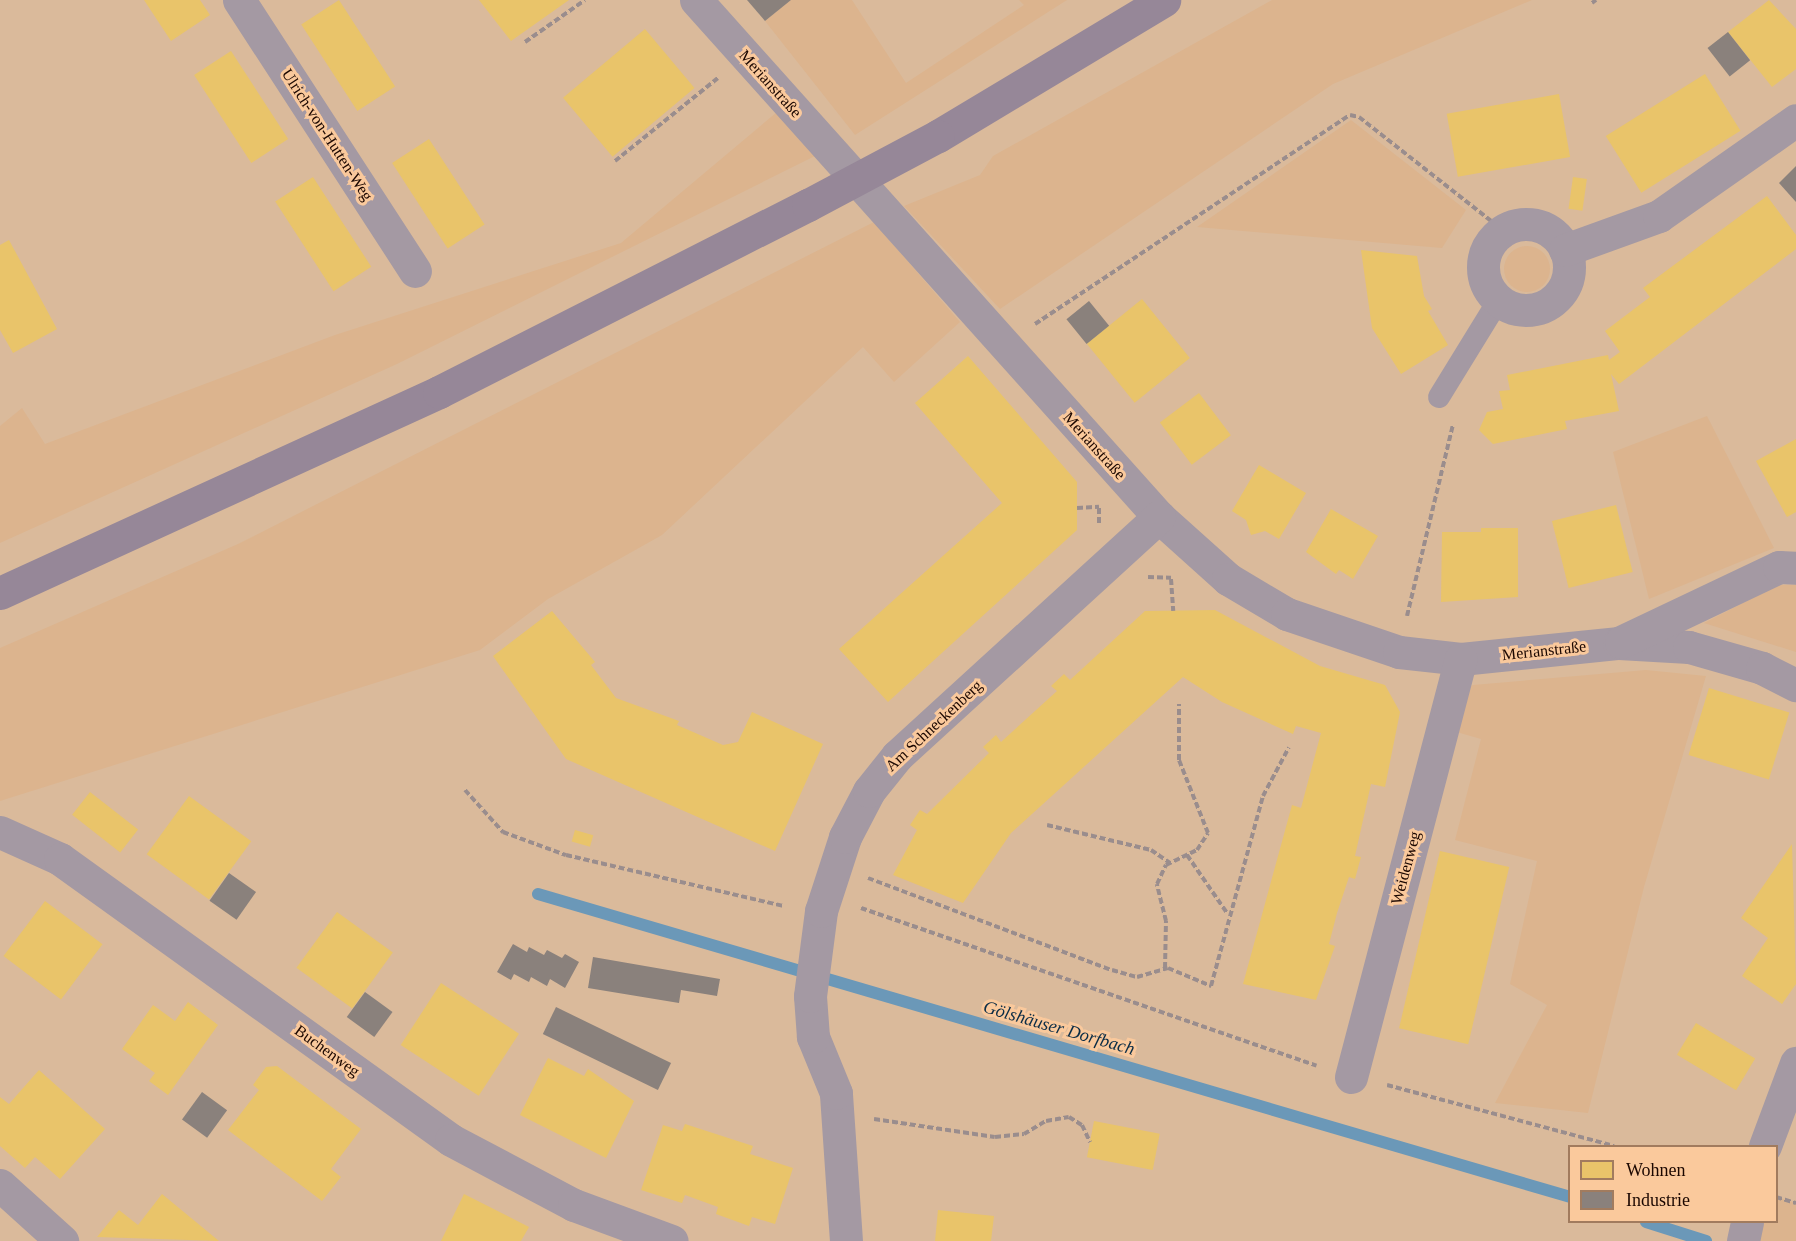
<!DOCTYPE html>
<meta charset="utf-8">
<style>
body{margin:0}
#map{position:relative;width:1796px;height:1241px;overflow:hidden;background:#daba9b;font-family:Georgia,serif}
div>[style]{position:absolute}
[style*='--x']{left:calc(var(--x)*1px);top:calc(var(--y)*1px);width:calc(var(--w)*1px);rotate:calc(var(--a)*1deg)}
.green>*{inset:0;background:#dcb48e}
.round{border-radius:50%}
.homes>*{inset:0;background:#e9c46a;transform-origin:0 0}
.industry>*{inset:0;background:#8a817c;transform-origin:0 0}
.stream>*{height:12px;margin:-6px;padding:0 6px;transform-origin:6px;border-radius:6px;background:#6b98b8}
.path>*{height:4px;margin-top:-2px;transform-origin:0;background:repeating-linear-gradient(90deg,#9a8d8d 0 6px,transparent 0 9px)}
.service>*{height:22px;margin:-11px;padding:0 11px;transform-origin:11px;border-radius:11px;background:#a499a3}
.minor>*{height:33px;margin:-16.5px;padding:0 16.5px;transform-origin:16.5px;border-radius:16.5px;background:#a499a3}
.minor>.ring{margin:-16.5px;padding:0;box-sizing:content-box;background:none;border:33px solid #a499a3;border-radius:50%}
.primary>*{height:33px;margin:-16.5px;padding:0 16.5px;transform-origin:16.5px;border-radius:16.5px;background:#968798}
.primary-bridge>*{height:33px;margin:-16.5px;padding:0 16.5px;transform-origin:16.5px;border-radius:16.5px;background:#968798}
span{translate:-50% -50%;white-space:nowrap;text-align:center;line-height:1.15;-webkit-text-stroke:6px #fac99c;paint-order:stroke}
.street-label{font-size:16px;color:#1b0700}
.water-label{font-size:18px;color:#0c2d46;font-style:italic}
.legend{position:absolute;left:1568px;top:1145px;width:210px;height:78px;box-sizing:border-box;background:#fac99c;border:2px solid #a17b5e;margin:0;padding:8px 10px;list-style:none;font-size:18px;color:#1b0700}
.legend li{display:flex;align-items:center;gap:12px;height:30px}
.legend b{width:30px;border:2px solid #a17b5e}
</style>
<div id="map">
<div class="green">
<div style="clip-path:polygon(791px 0,852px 0,906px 83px,1024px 5px,1019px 0,1067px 0,855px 135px,765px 21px)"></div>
<div style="clip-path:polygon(1272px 0,1532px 0,1333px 84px,1000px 309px,904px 206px,980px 175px,993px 156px)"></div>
<div style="clip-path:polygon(777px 112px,815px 156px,397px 364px,0 543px,0 426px,22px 408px,45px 444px,335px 335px,621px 243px)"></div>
<div style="clip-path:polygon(1351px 120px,1466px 210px,1442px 248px,1197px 227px)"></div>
<div style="clip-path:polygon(874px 222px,960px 322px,894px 382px,863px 347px,662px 535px,548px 599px,480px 650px,0 801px,0 648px,238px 544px)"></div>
<div class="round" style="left:1504px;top:246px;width:46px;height:46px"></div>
<div style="clip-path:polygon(1707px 416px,1774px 548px,1649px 599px,1613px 452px)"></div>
<div style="clip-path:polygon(1778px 585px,1796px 585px,1796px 652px,1704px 623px)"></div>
<div style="clip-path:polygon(1646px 670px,1706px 676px,1644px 887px,1588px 1113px,1495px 1103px,1547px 1005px,1510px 984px,1537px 861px,1455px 840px,1481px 739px,1453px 731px,1463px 691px,1473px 685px)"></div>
<div style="clip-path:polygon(1777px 1197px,1796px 1203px,1796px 1241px,1743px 1241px,1747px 1222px,1776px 1222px)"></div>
</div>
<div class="homes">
<div style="clip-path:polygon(144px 0,200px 0,210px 15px,171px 41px)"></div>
<div style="left:339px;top:0;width:103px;height:45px;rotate:57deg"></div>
<div style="clip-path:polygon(479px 0,569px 0,511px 41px)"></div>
<div style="clip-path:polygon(1769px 0,1796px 29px,1796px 69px,1772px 87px,1728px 32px)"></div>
<div style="left:645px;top:29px;width:77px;height:107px;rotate:50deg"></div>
<div style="left:231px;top:51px;width:105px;height:44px;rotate:57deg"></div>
<div style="left:1705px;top:74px;width:67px;height:117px;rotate:58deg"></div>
<div style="left:1559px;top:94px;width:64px;height:114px;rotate:80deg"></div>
<div style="left:429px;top:139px;width:102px;height:44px;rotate:57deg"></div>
<div style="left:313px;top:177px;width:107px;height:45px;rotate:57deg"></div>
<div style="left:1573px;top:177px;width:14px;height:32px;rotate:8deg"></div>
<div style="clip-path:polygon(1767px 196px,1796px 235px,1796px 249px,1619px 384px,1611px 374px,1619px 411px,1565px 421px,1567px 429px,1493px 444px,1479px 430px,1487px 412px,1503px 409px,1499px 391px,1510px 390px,1507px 375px,1608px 355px,1609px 360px,1620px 352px,1605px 331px,1650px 297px,1643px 288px)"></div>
<div style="clip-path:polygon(9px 240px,57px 329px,13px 353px,0 330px,0 245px)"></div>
<div style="clip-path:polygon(1361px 250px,1417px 256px,1424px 296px,1432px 309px,1428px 311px,1448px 345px,1401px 374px,1372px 328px)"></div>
<div style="left:1142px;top:299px;width:76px;height:71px;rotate:51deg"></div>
<div style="clip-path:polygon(968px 356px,1077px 482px,1077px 530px,888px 702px,839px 649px,1002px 503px,915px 403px)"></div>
<div style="left:1199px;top:393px;width:53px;height:49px;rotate:53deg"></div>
<div style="clip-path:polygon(1796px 439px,1796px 512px,1787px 517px,1756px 461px)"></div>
<div style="clip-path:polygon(1259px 465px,1306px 493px,1279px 539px,1265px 531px,1251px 535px,1246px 520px,1232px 511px)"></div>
<div style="left:1616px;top:505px;width:69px;height:66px;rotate:76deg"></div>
<div style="clip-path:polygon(1331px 509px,1378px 536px,1353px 579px,1339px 570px,1336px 574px,1306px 552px)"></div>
<div style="clip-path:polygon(1481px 528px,1518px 528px,1518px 597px,1441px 602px,1442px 532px,1481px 532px)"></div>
<div style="clip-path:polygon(1215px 610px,1320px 666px,1385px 685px,1400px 712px,1385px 787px,1371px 784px,1355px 856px,1361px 857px,1355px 879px,1349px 877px,1337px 913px,1329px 944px,1335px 946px,1316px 1000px,1243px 984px,1292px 805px,1301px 808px,1321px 733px,1296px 726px,1293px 734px,1222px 702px,1183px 677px,1011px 833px,963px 903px,893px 875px,917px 830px,910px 825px,920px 810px,927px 814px,989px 753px,983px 747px,996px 735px,1001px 742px,1057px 691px,1051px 686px,1064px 674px,1070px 680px,1145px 611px)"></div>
<div style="clip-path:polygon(552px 611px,595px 662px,591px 665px,616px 698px,679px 721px,677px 725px,723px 745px,738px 742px,752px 712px,823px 744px,775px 851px,566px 759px,493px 656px)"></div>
<div style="left:1709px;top:688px;width:84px;height:70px;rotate:17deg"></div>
<div style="left:90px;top:792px;width:61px;height:29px;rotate:38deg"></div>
<div style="left:189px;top:796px;width:77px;height:72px;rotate:36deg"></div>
<div style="left:575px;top:830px;width:19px;height:12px;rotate:16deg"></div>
<div style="clip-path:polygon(1792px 844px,1796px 984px,1782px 1004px,1742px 976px,1768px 938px,1741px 918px)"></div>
<div style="left:1440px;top:851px;width:71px;height:182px;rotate:13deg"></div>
<div style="left:45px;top:901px;width:72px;height:69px;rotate:37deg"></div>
<div style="left:337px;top:912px;width:69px;height:69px;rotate:36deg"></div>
<div style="left:441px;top:983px;width:93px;height:74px;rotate:33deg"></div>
<div style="clip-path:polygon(188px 1002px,218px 1025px,168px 1095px,149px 1081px,155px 1073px,122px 1049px,153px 1005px,175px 1021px)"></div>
<div style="left:1696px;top:1023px;width:69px;height:37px;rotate:31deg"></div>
<div style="clip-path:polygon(548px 1058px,584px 1076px,588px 1069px,634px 1101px,606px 1158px,520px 1115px)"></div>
<div style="clip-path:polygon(277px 1066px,361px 1129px,331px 1169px,341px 1177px,322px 1201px,228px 1130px,259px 1090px,253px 1085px,266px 1067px)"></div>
<div style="clip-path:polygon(39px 1070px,105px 1129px,60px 1179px,35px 1157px,25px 1168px,0 1146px,0 1097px,9px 1104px)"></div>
<div style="left:1094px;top:1121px;width:67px;height:37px;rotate:11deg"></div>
<div style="clip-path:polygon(685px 1124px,753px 1146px,750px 1154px,793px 1168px,775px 1224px,752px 1217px,749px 1226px,716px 1214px,718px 1207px,685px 1195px,682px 1203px,641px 1190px,663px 1125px,682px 1131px)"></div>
<div style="clip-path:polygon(162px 1194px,219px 1241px,97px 1237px,119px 1210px,138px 1225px)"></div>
<div style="clip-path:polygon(464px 1194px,529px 1227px,521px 1241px,441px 1241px)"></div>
<div style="clip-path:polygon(938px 1210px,994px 1216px,991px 1241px,935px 1241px)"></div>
</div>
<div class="industry">
<div style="clip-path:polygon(747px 0,791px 0,765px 21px)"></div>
<div style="left:1728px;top:32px;width:36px;height:26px;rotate:52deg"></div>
<div style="clip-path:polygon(1796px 166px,1796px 202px,1779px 183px)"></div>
<div style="left:1089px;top:301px;width:32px;height:29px;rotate:51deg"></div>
<div style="left:229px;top:873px;width:33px;height:34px;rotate:35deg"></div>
<div style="clip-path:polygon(513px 944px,527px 952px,529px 947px,544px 955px,547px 950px,562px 958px,565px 954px,579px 962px,565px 988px,550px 979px,547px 986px,531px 977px,529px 982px,514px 974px,511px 980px,497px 972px)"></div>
<div style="clip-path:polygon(593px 957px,720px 979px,717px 996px,681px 990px,679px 1003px,588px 988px)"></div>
<div style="left:365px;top:992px;width:34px;height:31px;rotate:36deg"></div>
<div style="left:556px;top:1007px;width:128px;height:30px;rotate:26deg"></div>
<div style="left:202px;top:1092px;width:31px;height:34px;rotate:36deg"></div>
</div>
<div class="stream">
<div style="--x:538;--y:894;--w:1076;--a:16.36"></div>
<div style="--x:1646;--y:1222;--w:63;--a:17.6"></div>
</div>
<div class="path">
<div style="--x:1592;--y:3;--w:5;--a:-37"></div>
<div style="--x:525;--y:42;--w:73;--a:-35"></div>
<div style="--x:615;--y:161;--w:132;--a:-38.9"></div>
<div style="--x:1035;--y:324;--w:378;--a:-33.6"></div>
<div style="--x:1350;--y:115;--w:9;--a:13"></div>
<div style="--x:1359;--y:117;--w:168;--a:38.2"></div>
<div style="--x:1491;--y:221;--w:14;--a:60"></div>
<div style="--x:1077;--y:508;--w:22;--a:-3"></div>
<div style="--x:1099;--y:523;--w:17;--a:-90"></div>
<div style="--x:1148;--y:577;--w:23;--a:2"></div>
<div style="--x:1171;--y:579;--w:32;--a:86"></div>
<div style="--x:1407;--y:616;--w:196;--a:-76.5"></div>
<div style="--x:465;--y:790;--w:57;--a:47.9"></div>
<div style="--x:503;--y:832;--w:67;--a:20.1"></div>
<div style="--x:566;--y:855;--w:224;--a:13.2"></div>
<div style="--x:1047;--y:825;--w:107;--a:13.5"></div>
<div style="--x:1151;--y:850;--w:22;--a:34"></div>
<div style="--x:1187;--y:855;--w:70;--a:55.4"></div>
<div style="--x:868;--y:878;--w:261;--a:20.7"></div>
<div style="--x:1112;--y:970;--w:26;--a:16"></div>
<div style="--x:1137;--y:977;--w:32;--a:-16"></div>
<div style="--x:1168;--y:968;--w:47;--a:22.7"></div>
<div style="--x:1211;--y:986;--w:197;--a:-74.7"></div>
<div style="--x:1263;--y:796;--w:55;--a:-62"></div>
<div style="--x:861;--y:908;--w:482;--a:19.1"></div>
<div style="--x:1165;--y:968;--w:47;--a:-88.8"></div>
<div style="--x:1166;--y:921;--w:38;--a:-104"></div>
<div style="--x:1157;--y:884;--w:21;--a:-65"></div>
<div style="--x:1166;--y:865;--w:34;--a:-26"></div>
<div style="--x:1197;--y:850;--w:20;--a:-57"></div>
<div style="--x:1208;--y:833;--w:79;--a:-111.7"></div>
<div style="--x:1179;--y:760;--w:56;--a:-90"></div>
<div style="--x:1387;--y:1085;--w:235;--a:15"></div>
<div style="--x:874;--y:1119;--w:122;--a:8.5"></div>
<div style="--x:995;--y:1137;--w:29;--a:-6"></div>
<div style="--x:1024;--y:1134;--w:26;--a:-31"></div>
<div style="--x:1046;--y:1121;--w:23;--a:-10"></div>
<div style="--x:1069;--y:1117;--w:15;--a:32"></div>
<div style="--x:1082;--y:1125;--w:19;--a:65"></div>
<div style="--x:1776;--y:1197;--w:21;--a:17"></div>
</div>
<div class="service">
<div style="--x:1439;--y:397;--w:113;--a:-58.4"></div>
</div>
<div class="minor">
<div style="--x:239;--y:0;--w:323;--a:57"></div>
<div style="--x:696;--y:0;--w:694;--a:48.15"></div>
<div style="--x:1159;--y:517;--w:93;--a:41.9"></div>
<div style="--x:1228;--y:579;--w:69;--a:30.7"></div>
<div style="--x:1287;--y:614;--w:118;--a:18.7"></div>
<div style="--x:1399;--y:652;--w:62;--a:6.4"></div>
<div style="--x:1461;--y:659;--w:159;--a:-5.8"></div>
<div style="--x:1619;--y:643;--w:70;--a:3.3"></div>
<div style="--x:1689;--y:647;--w:76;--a:16"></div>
<div style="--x:1762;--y:668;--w:38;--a:27"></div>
<div class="ring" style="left:1483px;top:224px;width:53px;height:53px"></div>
<div style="--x:1565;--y:250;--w:100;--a:-19.9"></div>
<div style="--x:1659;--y:216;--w:167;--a:-35"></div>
<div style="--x:1621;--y:642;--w:175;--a:-25.4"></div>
<div style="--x:1779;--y:567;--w:17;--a:3"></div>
<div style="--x:0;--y:832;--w:66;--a:24.2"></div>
<div style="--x:60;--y:859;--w:481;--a:35.7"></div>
<div style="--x:451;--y:1140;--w:139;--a:27.9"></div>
<div style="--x:574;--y:1205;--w:104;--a:20.2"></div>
<div style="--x:1351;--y:1077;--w:432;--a:-75.3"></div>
<div style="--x:1765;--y:1146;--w:89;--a:-69.5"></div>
<div style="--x:0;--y:1185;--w:84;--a:42.1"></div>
<div style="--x:846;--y:1241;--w:148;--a:-93.9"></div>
<div style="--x:836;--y:1093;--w:61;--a:-112.3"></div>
<div style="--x:813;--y:1037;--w:41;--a:-94.2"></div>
<div style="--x:810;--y:996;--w:86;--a:-82.6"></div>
<div style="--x:821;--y:911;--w:78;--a:-72"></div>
<div style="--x:845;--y:837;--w:52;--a:-62.4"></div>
<div style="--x:869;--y:791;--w:45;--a:-51.3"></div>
<div style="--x:897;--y:756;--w:355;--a:-42.4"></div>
<div style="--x:1743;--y:1241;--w:19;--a:-78"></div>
</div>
<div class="primary">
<div style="--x:938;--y:136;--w:264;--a:-31"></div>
<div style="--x:0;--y:593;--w:483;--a:-24.6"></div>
<div style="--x:439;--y:392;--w:414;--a:-26.9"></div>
</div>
<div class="primary-bridge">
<div style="--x:808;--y:205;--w:147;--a:-28"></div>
</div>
<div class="street-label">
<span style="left:770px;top:84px;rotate:48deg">Merianstraße</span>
<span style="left:327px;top:135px;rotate:57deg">Ulrich-von-Hutten-Weg</span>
<span style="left:1094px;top:446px;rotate:48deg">Merianstraße</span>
<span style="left:1544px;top:651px;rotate:-6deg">Merianstraße</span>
<span style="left:934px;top:726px;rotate:-43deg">Am Schneckenberg</span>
<span style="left:1406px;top:868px;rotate:-75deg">Weidenweg</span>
<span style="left:327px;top:1051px;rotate:36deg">Buchenweg</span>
</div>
<div class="water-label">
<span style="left:1059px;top:1028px;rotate:16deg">Gölshäuser Dorfbach</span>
</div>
<ul class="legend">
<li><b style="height:16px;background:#e9c46a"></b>Wohnen</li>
<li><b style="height:16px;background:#8a817c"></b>Industrie</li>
</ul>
</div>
